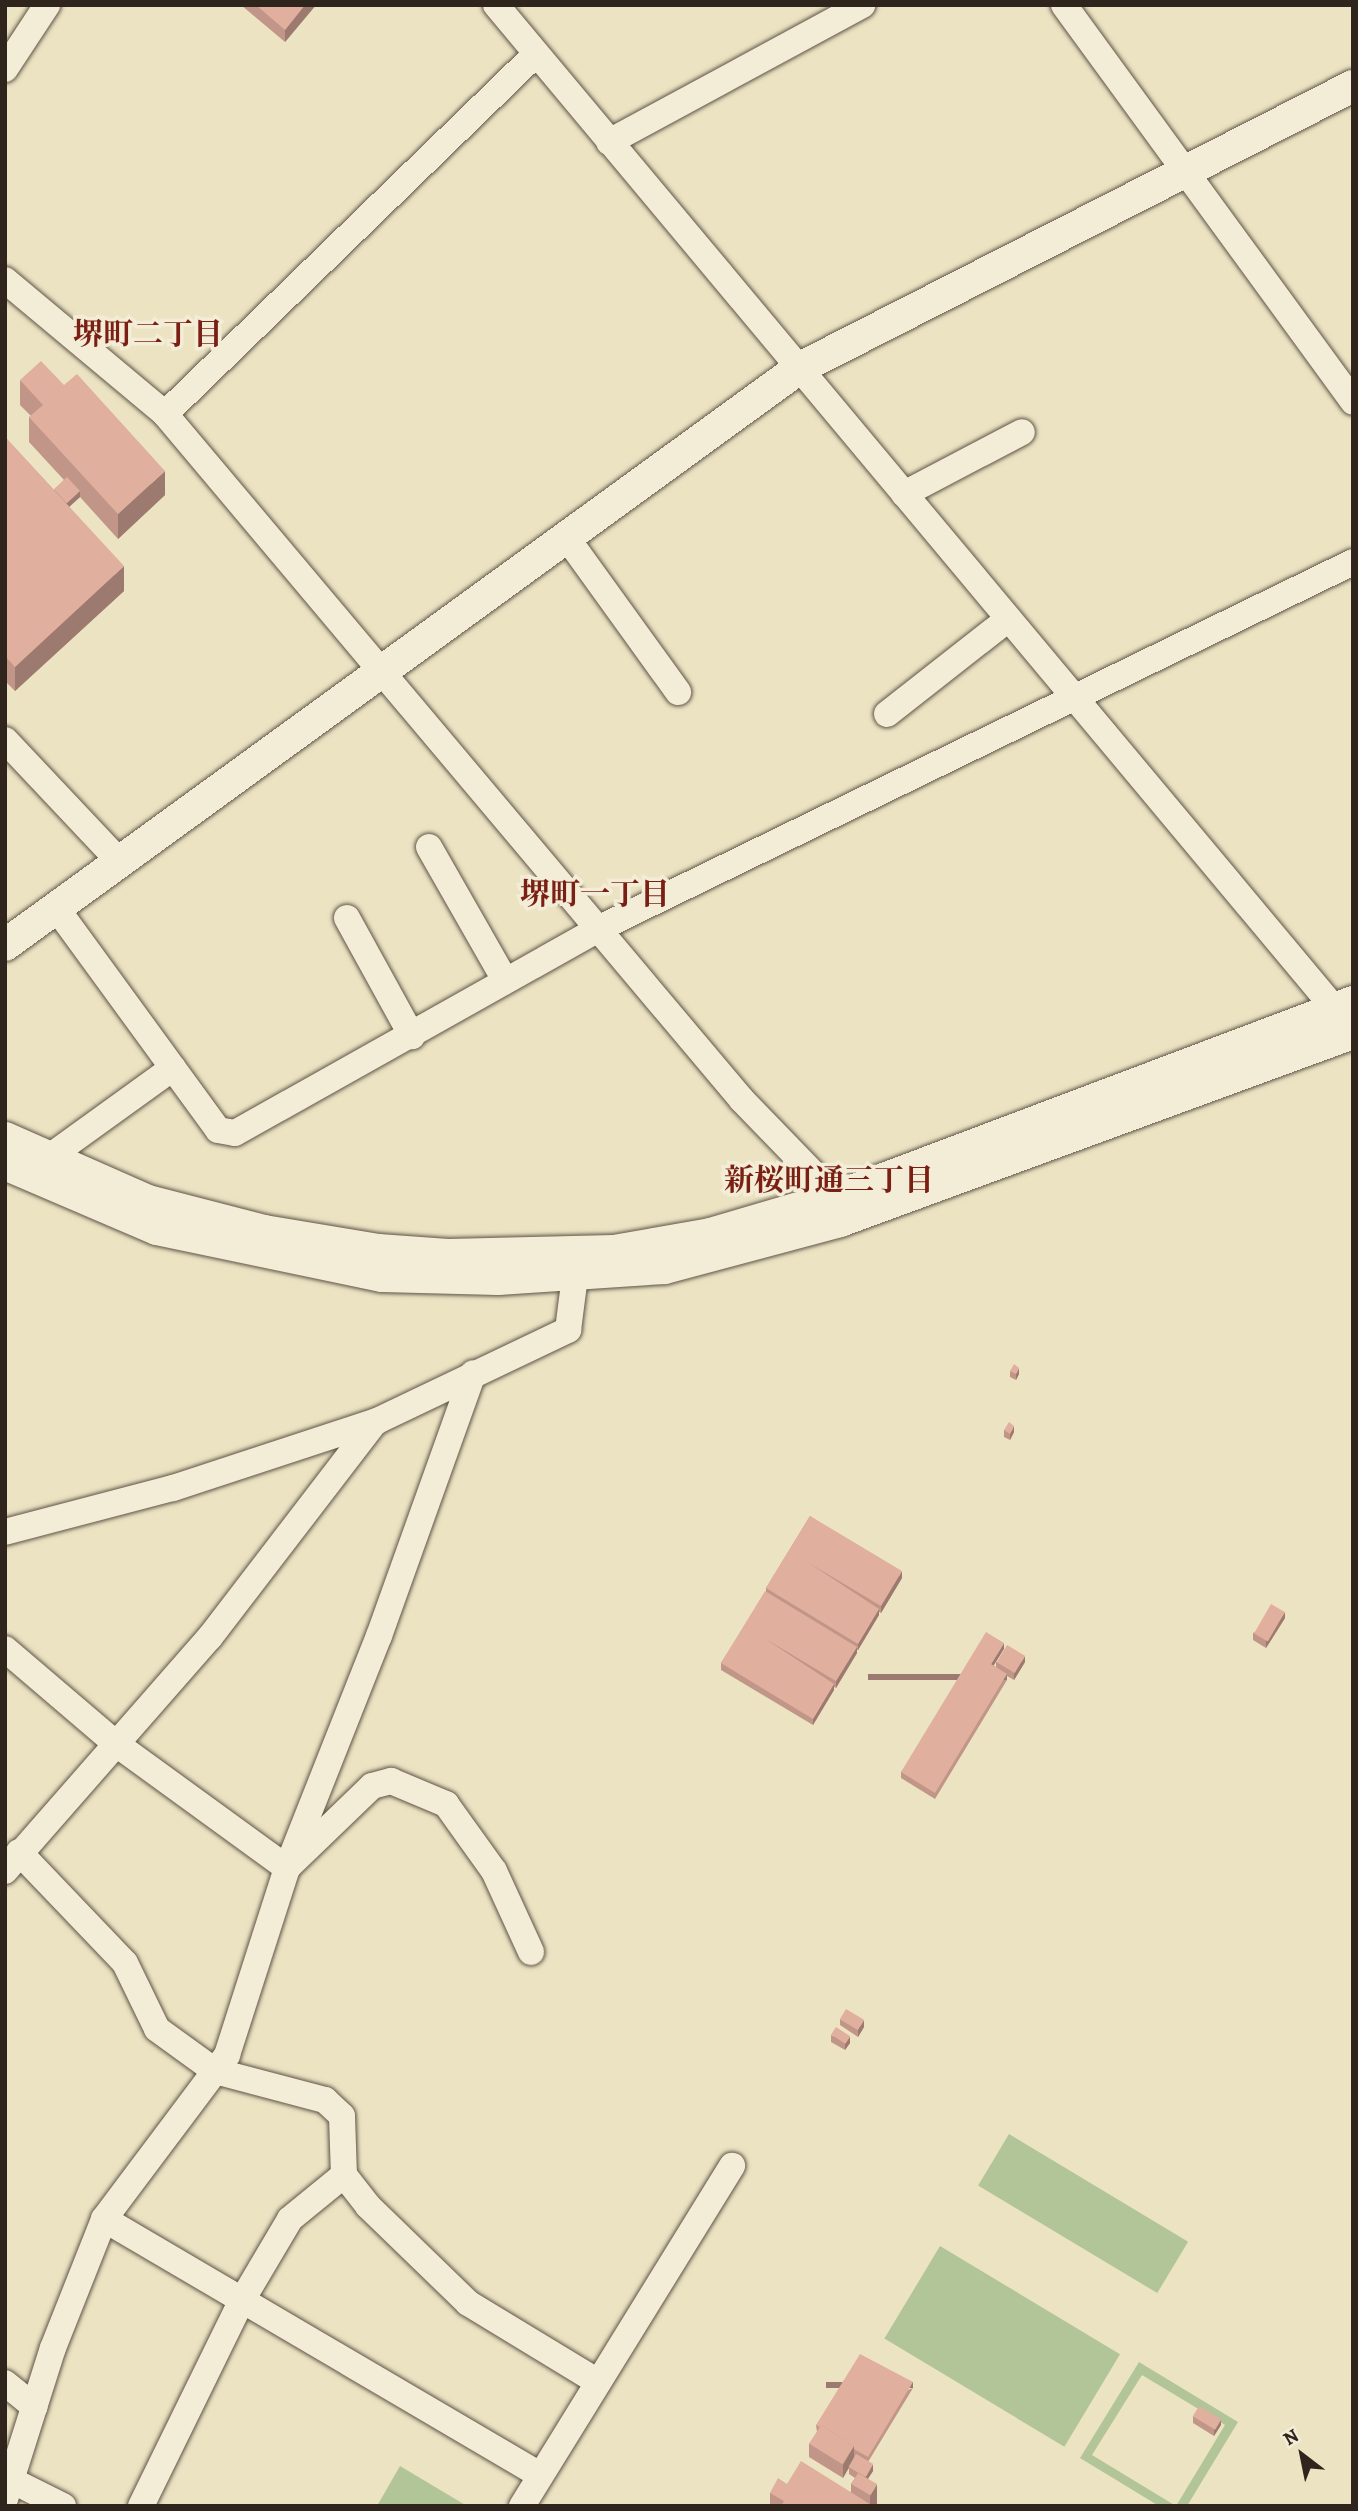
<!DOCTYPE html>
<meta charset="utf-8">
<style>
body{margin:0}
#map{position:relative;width:1358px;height:2511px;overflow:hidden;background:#ece3c3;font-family:Alegreya,"Noto Serif JP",serif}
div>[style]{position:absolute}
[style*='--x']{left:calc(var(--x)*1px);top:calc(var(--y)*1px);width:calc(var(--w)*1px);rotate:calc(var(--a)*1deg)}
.green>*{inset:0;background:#b2c598;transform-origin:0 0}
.roads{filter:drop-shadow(0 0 2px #5f5446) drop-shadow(0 0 2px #5f5446)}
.minor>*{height:26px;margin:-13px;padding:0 13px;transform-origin:13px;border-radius:13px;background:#f3edd8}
.tertiary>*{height:32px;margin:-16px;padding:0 16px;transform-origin:16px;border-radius:16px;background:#f3edd8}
.wall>*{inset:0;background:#c19688}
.shaded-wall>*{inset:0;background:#9d7a6f;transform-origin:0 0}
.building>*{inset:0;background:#e0af9e;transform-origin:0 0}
span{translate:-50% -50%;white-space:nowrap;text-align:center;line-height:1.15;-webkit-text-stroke:7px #f3edd8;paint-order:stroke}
.neighbourhood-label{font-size:30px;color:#7a1f14;font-weight:700}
.frame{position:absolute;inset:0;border:7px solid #30251d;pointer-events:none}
.north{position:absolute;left:1267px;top:2420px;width:70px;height:70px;-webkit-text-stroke:5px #f3edd8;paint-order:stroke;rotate:328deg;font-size:19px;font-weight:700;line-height:28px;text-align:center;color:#30251d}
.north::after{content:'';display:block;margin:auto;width:24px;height:32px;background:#30251d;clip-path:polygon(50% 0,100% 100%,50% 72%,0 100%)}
</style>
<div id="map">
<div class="green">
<div style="left:1009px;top:2134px;width:209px;height:60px;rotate:31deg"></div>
<div style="left:940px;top:2246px;width:210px;height:108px;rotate:31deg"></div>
<div style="clip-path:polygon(evenodd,1139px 2362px,1238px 2422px,1187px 2506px,1159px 2506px,1080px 2458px,1139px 2362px,1142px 2375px,1225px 2425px,1176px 2506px,1092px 2455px,1142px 2375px)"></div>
<div style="clip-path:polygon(400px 2466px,467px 2506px,377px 2506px)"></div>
</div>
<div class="roads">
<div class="minor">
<div style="--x:496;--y:5;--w:1308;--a:50.12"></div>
<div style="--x:1064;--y:5;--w:491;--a:53.9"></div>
<div style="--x:5;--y:69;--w:77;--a:-56.7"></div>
<div style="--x:609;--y:142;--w:288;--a:-28.4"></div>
<div style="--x:5;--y:280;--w:209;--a:39.9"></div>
<div style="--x:165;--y:414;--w:896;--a:49.93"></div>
<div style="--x:742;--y:1100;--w:135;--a:45.9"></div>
<div style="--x:165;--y:414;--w:517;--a:-44.14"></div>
<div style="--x:904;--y:494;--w:133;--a:-27.7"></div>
<div style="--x:567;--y:538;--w:190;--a:54.2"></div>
<div style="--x:887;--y:714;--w:154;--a:-38.1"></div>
<div style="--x:5;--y:740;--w:168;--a:46.7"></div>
<div style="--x:429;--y:847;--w:153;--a:60.3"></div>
<div style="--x:57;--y:909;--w:273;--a:53.9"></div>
<div style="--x:218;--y:1130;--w:17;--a:10"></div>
<div style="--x:235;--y:1133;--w:416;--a:-29.3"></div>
<div style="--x:598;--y:929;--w:839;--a:-25.92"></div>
<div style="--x:347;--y:918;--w:135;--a:61.2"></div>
<div style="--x:48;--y:1158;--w:154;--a:-35.8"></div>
<div style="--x:5;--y:1532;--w:174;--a:-14.7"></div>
<div style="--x:173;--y:1488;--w:215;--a:-18.2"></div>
<div style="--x:377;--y:1421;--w:212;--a:-25.5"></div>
<div style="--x:568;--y:1330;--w:54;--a:-82.6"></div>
<div style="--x:5;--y:1649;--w:145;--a:40.5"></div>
<div style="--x:115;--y:1743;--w:213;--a:36"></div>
<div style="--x:287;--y:1868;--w:118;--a:-44"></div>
<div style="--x:372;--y:1786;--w:20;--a:-15"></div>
<div style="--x:391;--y:1781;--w:60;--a:22.7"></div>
<div style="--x:446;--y:1804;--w:82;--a:54.4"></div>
<div style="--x:494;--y:1871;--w:89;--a:65.4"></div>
<div style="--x:19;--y:1852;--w:153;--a:46.3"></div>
<div style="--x:125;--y:1963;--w:73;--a:64.1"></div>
<div style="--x:157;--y:2029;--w:72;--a:35.9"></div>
<div style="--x:215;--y:2071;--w:114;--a:14.8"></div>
<div style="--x:325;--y:2100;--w:23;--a:43"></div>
<div style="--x:342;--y:2116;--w:59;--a:88.1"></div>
<div style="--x:344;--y:2175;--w:39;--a:52"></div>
<div style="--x:368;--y:2206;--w:139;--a:44.1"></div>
<div style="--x:468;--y:2303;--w:152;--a:31.3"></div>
<div style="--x:5;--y:1871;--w:311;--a:-48.8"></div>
<div style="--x:210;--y:1637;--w:271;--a:-52.5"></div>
<div style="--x:104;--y:2219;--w:506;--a:30.42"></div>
<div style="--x:5;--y:2383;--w:38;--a:39"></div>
<div style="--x:5;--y:2477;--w:65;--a:26.6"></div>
<div style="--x:5;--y:2499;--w:158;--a:-72.4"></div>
<div style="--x:53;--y:2348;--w:139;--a:-68.4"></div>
<div style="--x:104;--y:2219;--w:205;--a:-53.1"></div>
<div style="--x:227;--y:2055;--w:196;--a:-72.2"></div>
<div style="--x:287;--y:1868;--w:250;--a:-68.4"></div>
<div style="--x:379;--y:1636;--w:279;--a:-70.3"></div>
<div style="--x:141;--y:2506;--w:227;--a:-63.9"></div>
<div style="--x:241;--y:2302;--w:96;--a:-59.4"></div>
<div style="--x:290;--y:2219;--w:70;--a:-39.2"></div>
<div style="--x:522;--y:2506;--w:400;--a:-58.3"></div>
</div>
<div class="tertiary">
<div style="--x:5;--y:945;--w:980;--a:-35.99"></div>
<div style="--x:798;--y:369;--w:623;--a:-27.02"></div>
<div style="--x:5;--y:1138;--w:156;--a:23.8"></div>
<div style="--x:148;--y:1201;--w:120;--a:14.5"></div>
<div style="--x:264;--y:1231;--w:116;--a:9.5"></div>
<div style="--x:378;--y:1250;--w:70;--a:4.1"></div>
<div style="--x:448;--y:1255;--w:166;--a:-1.4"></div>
<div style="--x:614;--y:1251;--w:97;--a:-10"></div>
<div style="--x:710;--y:1234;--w:131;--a:-16.4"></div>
<div style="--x:836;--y:1197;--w:553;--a:-20.67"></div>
<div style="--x:5;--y:1164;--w:165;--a:23.2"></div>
<div style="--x:157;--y:1229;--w:230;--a:11.8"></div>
<div style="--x:382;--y:1276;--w:116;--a:1.5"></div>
<div style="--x:498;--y:1279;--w:167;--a:-3.8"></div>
<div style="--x:665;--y:1268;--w:181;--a:-15"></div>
<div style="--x:840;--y:1221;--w:546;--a:-20.13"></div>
</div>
</div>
<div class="wall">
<div style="clip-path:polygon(241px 5px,316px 5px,285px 42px)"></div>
<div style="clip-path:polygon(20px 380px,165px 495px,118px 539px,80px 497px,69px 507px,124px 591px,15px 691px,5px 681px,5px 437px,54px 490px,64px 480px,29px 442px,29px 417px,31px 416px,20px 405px)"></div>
<div style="clip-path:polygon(1010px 1371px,1019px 1374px,1016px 1380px,1010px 1377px)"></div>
<div style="clip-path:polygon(1004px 1430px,1014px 1432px,1010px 1440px,1004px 1437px)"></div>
<div style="clip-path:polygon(810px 1516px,902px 1578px,881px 1613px,879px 1612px,879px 1615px,858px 1650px,857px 1650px,857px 1653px,836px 1688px,834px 1687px,834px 1690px,813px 1725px,721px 1670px,721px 1663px,766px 1592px,766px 1588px)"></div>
<div style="clip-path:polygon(1285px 1618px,1266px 1648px,1253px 1640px,1253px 1633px)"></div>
<div style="clip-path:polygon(996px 1662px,1025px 1662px,1014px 1680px,1007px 1676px,1007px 1680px,935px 1799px,901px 1778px,901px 1772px,994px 1666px,996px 1667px)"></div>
<div style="clip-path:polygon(840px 2019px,864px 2027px,858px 2037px,840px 2025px)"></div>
<div style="clip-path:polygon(831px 2035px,850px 2043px,845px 2050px,831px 2042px)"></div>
<div style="clip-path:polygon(913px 2388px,868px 2462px,873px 2471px,868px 2479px,877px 2503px,876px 2506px,770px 2505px,770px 2493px,787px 2484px,851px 2492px,851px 2484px,855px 2478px,849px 2474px,849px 2468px,843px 2478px,809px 2457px,809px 2444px,817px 2432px,816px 2425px)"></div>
<div style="clip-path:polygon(1193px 2416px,1221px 2425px,1214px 2436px,1193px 2423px)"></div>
</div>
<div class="shaded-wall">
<div style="clip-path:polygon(305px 5px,316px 5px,285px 42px,285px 30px)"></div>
<div style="clip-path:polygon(165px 471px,165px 495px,118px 539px,118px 514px)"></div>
<div style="clip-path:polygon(80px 491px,80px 497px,57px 518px,57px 512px)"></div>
<div style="clip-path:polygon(124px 566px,124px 591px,15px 691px,15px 667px)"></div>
<div style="clip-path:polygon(1019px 1368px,1019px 1374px,1016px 1380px,1016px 1374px)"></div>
<div style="clip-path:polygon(1014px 1426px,1014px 1432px,1010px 1440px,1010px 1434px)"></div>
<div style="clip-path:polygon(902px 1571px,902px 1578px,881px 1613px,881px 1606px)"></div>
<div style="clip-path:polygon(879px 1609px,879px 1615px,858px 1650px,858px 1644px)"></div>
<div style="clip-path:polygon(1285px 1612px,1285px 1618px,1266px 1648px,1266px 1641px)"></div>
<div style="clip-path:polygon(1004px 1643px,1004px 1649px,991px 1670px,991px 1664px)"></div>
<div style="clip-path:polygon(857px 1647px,857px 1653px,836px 1688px,836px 1681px)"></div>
<div style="clip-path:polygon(1025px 1656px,1025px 1662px,1014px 1680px,1014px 1674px)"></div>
<div style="left:1007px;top:1674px;width:6px;height:139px;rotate:90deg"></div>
<div style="clip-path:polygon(834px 1684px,834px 1690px,813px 1725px,813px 1719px)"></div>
<div style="clip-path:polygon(864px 2020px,864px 2027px,858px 2037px,858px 2030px)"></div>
<div style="clip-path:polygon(850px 2036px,850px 2043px,845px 2050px,845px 2044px)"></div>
<div style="left:913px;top:2382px;width:6px;height:87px;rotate:90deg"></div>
<div style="clip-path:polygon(1221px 2419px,1221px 2425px,1214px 2436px,1214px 2430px)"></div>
<div style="clip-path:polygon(854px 2446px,854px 2458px,843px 2478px,843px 2465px)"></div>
<div style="clip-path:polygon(873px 2464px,873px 2471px,861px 2489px,861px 2482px)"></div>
<div style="clip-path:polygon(877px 2484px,877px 2503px,876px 2506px,870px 2506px,870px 2496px)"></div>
</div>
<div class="building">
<div style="clip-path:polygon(256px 5px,305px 5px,285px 30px)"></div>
<div style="clip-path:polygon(41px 361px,64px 385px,77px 374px,165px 471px,118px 514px,29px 417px,43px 405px,20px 380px)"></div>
<div style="clip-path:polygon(5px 437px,124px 566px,15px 667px,5px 656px)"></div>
<div style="left:67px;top:477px;width:19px;height:18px;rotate:47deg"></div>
<div style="clip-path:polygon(1014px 1364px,1019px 1368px,1016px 1374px,1010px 1371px)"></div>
<div style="clip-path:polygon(1009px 1422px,1014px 1426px,1010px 1434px,1004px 1430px)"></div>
<div style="clip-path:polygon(810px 1516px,902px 1571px,881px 1606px,809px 1563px,879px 1609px,858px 1644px,766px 1588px)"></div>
<div style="clip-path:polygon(765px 1591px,857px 1647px,836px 1681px,764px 1638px,834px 1684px,813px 1719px,721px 1663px)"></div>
<div style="left:1271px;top:1604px;width:16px;height:34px;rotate:30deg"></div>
<div style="clip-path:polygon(986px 1632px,1004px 1643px,991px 1664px,1007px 1674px,935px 1793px,901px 1772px)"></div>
<div style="left:1007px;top:1645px;width:21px;height:20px;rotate:31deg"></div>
<div style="left:846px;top:2009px;width:21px;height:12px;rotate:31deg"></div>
<div style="left:836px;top:2027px;width:17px;height:9px;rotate:33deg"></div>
<div style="clip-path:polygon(860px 2354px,913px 2382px,868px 2457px,854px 2449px,854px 2446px,821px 2425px,820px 2427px,816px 2425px)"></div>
<div style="left:1199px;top:2406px;width:26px;height:12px;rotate:31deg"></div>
<div style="left:821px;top:2425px;width:39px;height:22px;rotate:32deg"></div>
<div style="left:856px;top:2454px;width:20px;height:15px;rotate:30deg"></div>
<div style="clip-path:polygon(801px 2461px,873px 2506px,781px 2506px,784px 2501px,770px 2493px,778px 2478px,787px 2484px)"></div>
<div style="left:858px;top:2473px;width:22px;height:13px;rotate:30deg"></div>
</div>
<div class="neighbourhood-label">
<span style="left:148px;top:334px">堺町二丁目</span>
<span style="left:595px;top:894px">堺町一丁目</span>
<span style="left:829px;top:1180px">新桜町通三丁目</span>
</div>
<div class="frame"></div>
<div class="north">N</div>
</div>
